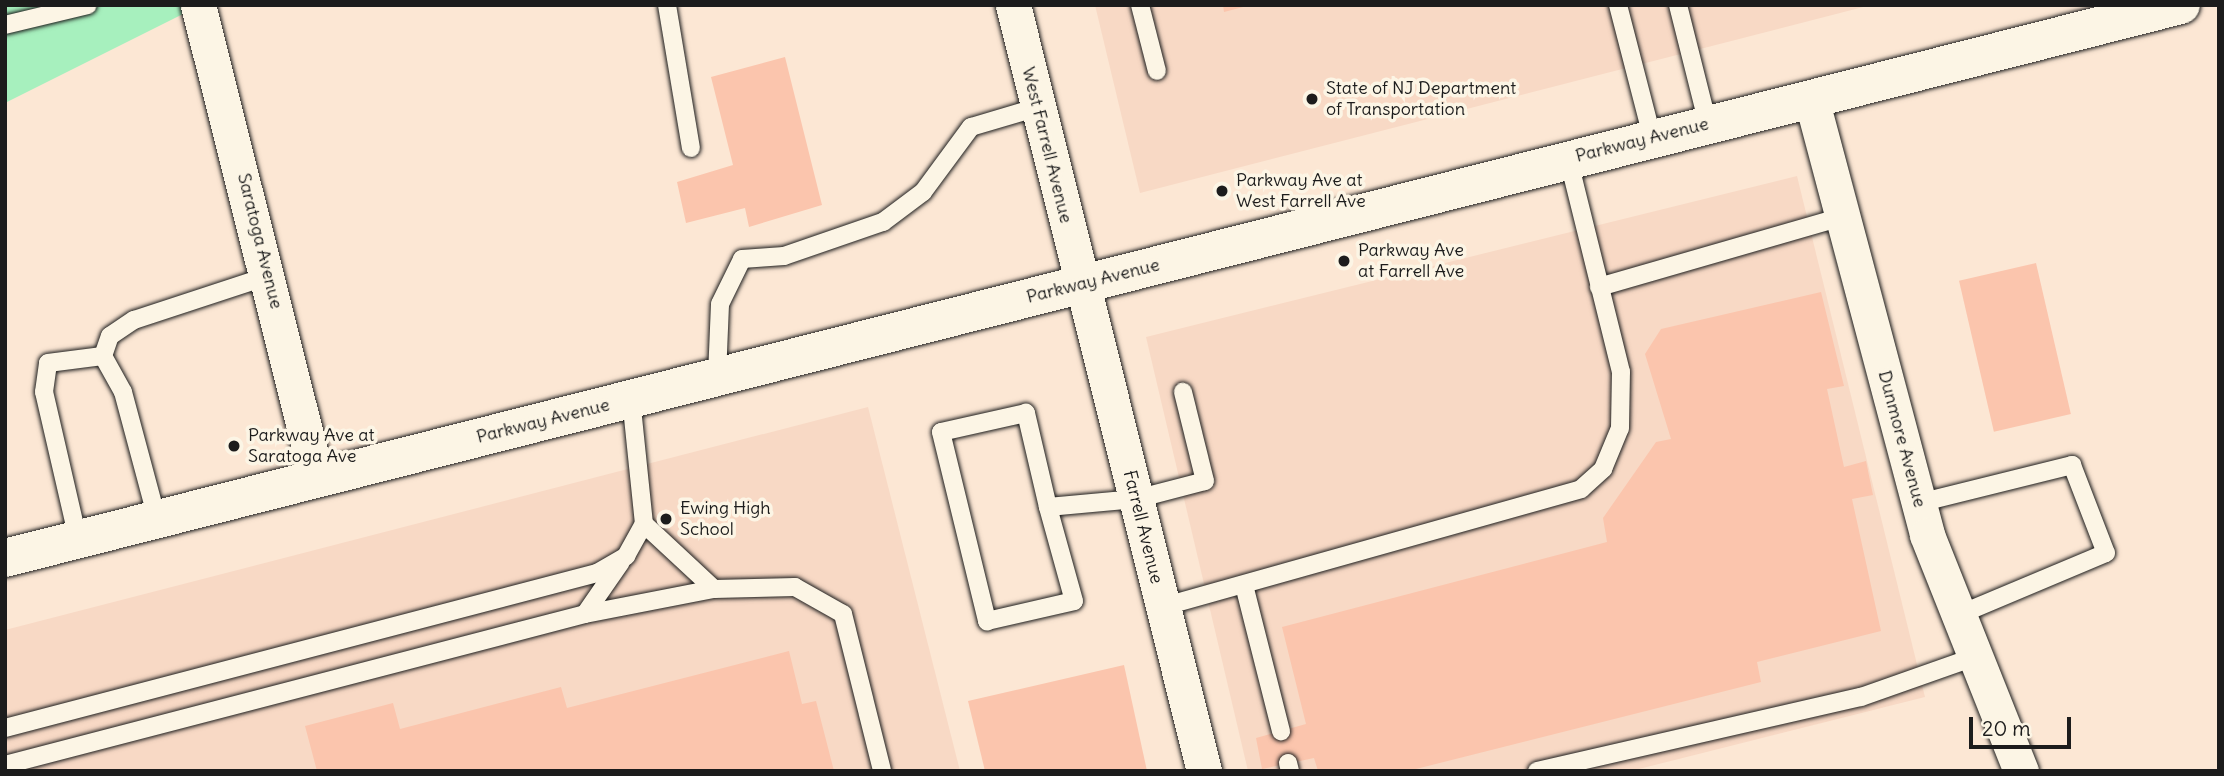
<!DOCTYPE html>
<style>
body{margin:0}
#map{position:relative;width:2224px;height:776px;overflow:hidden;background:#fce7d4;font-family:Delius,sans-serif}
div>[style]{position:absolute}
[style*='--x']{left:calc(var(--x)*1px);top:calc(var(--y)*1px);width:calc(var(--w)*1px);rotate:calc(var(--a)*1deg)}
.built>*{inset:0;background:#f8d9c5}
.green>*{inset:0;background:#a7f0be}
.building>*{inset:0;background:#fbc5ad;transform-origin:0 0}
.roads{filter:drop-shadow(0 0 2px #1c1c1c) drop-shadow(0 0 2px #1c1c1c)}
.lane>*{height:18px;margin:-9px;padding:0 9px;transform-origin:9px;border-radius:9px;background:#fcf5e5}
.street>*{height:35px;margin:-17.5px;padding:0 17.5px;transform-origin:17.5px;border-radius:17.5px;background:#fcf5e5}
.secondary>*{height:38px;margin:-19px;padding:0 19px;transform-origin:19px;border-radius:19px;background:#fcf5e5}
.dots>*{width:19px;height:19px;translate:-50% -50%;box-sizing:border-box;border:4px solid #fcf5e5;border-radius:50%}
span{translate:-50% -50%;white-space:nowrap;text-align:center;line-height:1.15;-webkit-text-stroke:7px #fcf5e5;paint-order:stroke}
.poi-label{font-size:18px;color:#1c1c1c}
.left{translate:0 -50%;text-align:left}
.street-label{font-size:18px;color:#1c1c1c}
.frame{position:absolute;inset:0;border:7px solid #1c1c1c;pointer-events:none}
.scale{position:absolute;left:1969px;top:717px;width:102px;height:32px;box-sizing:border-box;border:4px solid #1c1c1c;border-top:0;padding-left:9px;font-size:21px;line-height:24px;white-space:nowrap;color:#1c1c1c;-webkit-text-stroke:5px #fcf5e5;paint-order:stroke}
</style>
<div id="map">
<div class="built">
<div style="clip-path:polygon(1095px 5px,1871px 5px,1140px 193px)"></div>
<div style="clip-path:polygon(1797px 176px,1925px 697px,1631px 771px,1248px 771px,1146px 337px)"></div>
<div style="clip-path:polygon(868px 407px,960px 771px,5px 771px,5px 630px)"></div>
</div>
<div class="green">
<div style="clip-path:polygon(5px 5px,188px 5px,189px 11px,5px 103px)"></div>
</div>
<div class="building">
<div style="clip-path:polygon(1223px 5px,1246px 5px,1247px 6px,1224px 12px)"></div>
<div style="clip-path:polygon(785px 57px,822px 205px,749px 227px,745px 208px,686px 223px,677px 182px,733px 165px,711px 77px)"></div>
<div style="left:2036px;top:263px;width:155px;height:79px;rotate:77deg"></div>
<div style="clip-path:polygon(1821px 292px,1844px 386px,1827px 389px,1844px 467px,1866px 461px,1873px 495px,1852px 499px,1881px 631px,1757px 662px,1761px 682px,1408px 771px,1318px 771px,1314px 758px,1262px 769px,1256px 738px,1306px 724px,1282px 627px,1607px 542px,1603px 518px,1656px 442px,1671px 439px,1645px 354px,1661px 329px)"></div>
<div style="clip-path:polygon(789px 651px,802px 704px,816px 701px,834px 771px,317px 771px,305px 726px,393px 703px,400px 729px,561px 687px,567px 708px)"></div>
<div style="clip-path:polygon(1124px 665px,1147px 771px,985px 771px,968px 701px)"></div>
</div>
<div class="roads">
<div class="lane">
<div style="--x:667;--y:5;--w:145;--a:80.5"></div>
<div style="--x:1140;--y:5;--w:68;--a:75.6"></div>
<div style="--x:1618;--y:5;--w:135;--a:75.5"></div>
<div style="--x:1678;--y:5;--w:123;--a:75.9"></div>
<div style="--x:5;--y:25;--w:85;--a:-13.5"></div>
<div style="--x:1599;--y:287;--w:253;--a:-16.1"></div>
<div style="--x:103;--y:356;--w:21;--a:-71"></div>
<div style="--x:110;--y:336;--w:29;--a:-34"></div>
<div style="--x:134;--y:320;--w:141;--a:-18.2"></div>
<div style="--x:717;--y:376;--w:72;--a:-87.6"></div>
<div style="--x:720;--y:304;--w:50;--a:-63.9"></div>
<div style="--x:742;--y:259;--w:42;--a:-4.1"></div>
<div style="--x:784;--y:256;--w:105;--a:-19"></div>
<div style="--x:883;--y:222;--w:50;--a:-36.9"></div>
<div style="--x:923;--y:192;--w:81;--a:-53.6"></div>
<div style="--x:971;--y:127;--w:70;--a:-16.6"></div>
<div style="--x:1919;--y:503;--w:158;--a:-13.9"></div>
<div style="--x:2072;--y:465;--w:94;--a:68.9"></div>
<div style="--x:2106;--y:553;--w:163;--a:157.2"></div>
<div style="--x:1048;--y:507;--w:97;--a:-103.2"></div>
<div style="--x:1026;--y:413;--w:87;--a:167.4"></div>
<div style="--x:941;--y:432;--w:195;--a:76.3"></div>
<div style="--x:987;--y:621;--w:89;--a:-12.9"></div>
<div style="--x:1074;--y:601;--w:98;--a:-105.5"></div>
<div style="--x:1048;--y:507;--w:88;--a:-5.2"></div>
<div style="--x:1136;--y:499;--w:71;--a:-14.6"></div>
<div style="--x:1205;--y:481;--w:92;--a:-103.9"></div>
<div style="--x:78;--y:539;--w:151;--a:-103"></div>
<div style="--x:44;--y:392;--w:29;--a:-82"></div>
<div style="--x:48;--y:363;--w:55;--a:-7.3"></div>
<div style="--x:103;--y:356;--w:41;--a:60.9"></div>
<div style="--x:123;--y:392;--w:131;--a:75"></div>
<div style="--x:1244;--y:585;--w:151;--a:75.8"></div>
<div style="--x:714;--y:589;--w:81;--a:-1.4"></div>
<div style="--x:795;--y:587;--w:55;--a:29.4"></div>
<div style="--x:843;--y:614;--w:162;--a:76"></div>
<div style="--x:1162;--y:607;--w:435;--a:-15.7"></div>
<div style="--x:1581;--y:489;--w:30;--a:-42"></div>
<div style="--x:1603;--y:469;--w:44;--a:-67.5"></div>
<div style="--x:1620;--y:428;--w:56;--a:-89"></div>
<div style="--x:1621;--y:372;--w:220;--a:-103.9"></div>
<div style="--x:585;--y:614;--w:63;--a:-55.3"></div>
<div style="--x:5;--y:728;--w:612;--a:-14.67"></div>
<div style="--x:597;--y:573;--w:34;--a:-30"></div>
<div style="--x:626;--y:556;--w:37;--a:-61"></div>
<div style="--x:644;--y:524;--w:126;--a:-95.9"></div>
<div style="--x:1288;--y:763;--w:8;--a:76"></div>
<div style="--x:5;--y:765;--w:599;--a:-14.59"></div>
<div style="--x:585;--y:614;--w:131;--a:-11"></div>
<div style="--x:714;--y:589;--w:96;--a:-137.1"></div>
<div style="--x:1537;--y:771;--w:332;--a:-12.9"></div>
<div style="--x:1861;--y:697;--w:118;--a:-19.4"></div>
</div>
<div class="street">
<div style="--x:198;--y:5;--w:488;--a:75.9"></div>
<div style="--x:1013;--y:5;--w:789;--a:76"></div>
<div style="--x:1811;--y:98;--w:452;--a:75.1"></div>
<div style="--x:1927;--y:535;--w:254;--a:68.3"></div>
</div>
<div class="secondary">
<div style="--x:5;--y:558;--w:2245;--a:-14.26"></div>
</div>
</div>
<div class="dots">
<div style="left:1312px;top:99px;background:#1c1c1c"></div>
<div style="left:1222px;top:191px;background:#1c1c1c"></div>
<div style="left:1344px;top:261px;background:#1c1c1c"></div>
<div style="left:234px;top:446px;background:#1c1c1c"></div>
<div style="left:666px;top:519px;background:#1c1c1c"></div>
</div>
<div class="poi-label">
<span class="left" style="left:1326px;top:99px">State of NJ Department<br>of Transportation</span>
<span class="left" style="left:1236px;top:191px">Parkway Ave at<br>West Farrell Ave</span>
<span class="left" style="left:1358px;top:261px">Parkway Ave<br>at Farrell Ave</span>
<span class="left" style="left:248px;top:446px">Parkway Ave at<br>Saratoga Ave</span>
<span class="left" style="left:680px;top:519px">Ewing High<br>School</span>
</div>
<div class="street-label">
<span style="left:1642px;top:140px;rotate:-14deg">Parkway Avenue</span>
<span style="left:1047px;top:145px;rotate:76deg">West Farrell Avenue</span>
<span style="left:260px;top:241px;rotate:76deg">Saratoga Avenue</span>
<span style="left:1093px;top:281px;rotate:-14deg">Parkway Avenue</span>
<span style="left:543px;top:421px;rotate:-14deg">Parkway Avenue</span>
<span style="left:1902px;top:439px;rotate:75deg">Dunmore Avenue</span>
<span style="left:1143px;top:527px;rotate:76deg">Farrell Avenue</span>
</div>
<div class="frame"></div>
<div class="scale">20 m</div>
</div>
